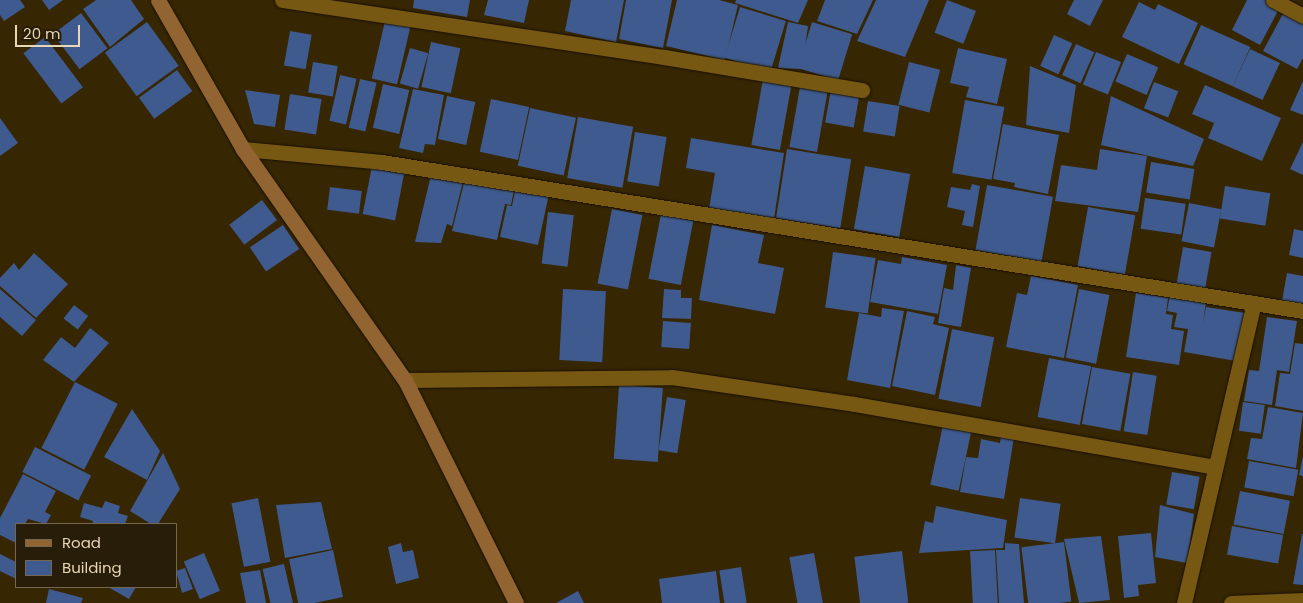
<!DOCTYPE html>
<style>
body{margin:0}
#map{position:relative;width:1303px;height:603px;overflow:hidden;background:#362602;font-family:Poppins,sans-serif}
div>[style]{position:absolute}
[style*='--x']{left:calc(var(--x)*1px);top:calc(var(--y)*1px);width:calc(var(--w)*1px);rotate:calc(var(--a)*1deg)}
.building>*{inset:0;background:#3f5a8e;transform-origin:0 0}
.roads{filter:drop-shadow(0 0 1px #191000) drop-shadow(0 0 1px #191000)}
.street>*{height:15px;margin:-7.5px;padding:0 7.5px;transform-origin:7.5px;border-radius:7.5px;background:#775812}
.secondary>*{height:15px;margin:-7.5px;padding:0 7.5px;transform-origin:7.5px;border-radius:7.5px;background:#916432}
span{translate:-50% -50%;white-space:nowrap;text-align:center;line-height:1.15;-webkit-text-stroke:4px #271d09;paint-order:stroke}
.legend{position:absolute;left:15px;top:523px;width:162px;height:65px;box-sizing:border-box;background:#271d09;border:1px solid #74674f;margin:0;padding:6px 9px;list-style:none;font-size:15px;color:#e7d6b7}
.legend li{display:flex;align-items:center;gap:10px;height:25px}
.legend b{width:25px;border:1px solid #74674f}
.scale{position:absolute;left:15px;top:25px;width:65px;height:22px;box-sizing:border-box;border:2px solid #e7d6b7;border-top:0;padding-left:6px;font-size:15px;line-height:18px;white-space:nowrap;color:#e7d6b7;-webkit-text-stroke:4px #271d09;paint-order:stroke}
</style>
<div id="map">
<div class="building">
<div style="clip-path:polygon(0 0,20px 0,25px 7px,4px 21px,0 15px)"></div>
<div style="clip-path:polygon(42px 0,63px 0,49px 10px)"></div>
<div style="clip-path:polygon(96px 0,131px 0,144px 19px,110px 47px,83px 9px)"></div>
<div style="clip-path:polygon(414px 0,470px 0,467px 17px,413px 8px)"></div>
<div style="clip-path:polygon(488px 0,529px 0,524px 23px,484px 15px)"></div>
<div style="clip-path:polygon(571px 0,624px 0,616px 42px,565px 31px)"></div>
<div style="clip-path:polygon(626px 0,672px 0,663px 48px,619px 39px)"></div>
<div style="clip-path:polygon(677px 0,719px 0,738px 5px,725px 60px,666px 46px)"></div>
<div style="clip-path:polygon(736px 0,808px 0,798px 23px,735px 3px)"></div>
<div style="clip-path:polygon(825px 0,873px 0,857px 34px,817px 21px)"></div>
<div style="clip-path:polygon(876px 0,929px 0,905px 57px,857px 41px)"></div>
<div style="left:947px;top:0;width:31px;height:35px;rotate:21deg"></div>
<div style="clip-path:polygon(1074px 0,1103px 0,1090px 26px,1067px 14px)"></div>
<div style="clip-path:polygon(1247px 0,1266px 0,1280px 7px,1260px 45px,1232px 30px)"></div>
<div style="clip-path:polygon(1139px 2px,1155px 10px,1158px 4px,1198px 23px,1179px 64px,1122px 37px)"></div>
<div style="left:740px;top:7px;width:48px;height:53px;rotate:17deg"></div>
<div style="clip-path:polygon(1286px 8px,1303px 18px,1303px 58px,1297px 69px,1263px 51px)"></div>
<div style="left:81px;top:13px;width:44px;height:35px;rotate:53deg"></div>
<div style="left:385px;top:21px;width:26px;height:59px;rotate:13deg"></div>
<div style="left:147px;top:22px;width:54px;height:52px;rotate:54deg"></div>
<div style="clip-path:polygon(788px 22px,808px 26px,802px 69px,778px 68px)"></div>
<div style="left:812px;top:22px;width:42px;height:48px;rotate:17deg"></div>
<div style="left:1201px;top:25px;width:54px;height:43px;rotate:24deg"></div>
<div style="left:290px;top:31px;width:22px;height:35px;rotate:10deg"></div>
<div style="left:1054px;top:35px;width:20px;height:34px;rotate:24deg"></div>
<div style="left:45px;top:37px;width:63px;height:27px;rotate:53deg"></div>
<div style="left:431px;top:42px;width:30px;height:46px;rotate:12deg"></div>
<div style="left:1076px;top:44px;width:20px;height:34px;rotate:24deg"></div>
<div style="left:410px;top:48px;width:19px;height:37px;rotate:16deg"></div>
<div style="clip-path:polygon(958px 48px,1007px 59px,997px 104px,966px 97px,969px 87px,950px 83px)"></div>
<div style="left:1250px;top:49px;width:33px;height:41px;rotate:25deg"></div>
<div style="left:1096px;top:52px;width:27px;height:35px;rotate:22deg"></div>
<div style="left:1127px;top:54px;width:34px;height:30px;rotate:23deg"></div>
<div style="left:313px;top:62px;width:25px;height:31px;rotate:9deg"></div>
<div style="left:909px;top:62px;width:32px;height:44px;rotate:14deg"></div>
<div style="clip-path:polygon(1030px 66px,1076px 85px,1069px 133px,1026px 125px)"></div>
<div style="left:177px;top:70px;width:26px;height:47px;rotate:54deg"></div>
<div style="left:340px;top:75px;width:17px;height:47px;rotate:13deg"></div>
<div style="left:360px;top:79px;width:17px;height:50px;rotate:13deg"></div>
<div style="left:763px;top:79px;width:29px;height:67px;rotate:10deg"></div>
<div style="clip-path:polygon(1303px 81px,1303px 115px,1290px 110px)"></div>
<div style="left:1154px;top:82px;width:26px;height:28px;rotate:21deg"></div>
<div style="left:383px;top:84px;width:27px;height:45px;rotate:13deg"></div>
<div style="clip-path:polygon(1205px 85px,1281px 118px,1262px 161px,1208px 138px,1214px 123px,1192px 114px)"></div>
<div style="left:800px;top:87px;width:28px;height:61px;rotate:10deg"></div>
<div style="clip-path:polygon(413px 89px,444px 95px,435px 145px,425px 144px,423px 153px,399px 148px)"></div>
<div style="left:831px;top:89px;width:29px;height:34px;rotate:10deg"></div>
<div style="clip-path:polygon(245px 90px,280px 95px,275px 127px,254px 124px)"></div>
<div style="left:290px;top:94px;width:32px;height:36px;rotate:9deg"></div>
<div style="left:447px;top:96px;width:29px;height:44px;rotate:12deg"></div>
<div style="clip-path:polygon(1111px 96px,1204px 139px,1193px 166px,1101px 145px)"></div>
<div style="left:491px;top:99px;width:39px;height:54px;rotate:12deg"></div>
<div style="left:965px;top:100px;width:40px;height:74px;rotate:10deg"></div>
<div style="left:868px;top:101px;width:32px;height:31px;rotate:9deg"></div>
<div style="left:530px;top:108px;width:47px;height:59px;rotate:12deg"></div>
<div style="left:578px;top:117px;width:56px;height:62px;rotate:10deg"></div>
<div style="clip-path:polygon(0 118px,18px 143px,0 156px)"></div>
<div style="clip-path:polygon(1003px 124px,1059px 135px,1048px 194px,1014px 187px,1015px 183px,993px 179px)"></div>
<div style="left:635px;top:132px;width:32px;height:50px;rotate:9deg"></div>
<div style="clip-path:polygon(691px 138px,784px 153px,774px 219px,709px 209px,715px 173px,686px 168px)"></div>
<div style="clip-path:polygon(1303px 142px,1303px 175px,1290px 169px)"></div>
<div style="left:787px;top:149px;width:65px;height:70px;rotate:9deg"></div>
<div style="clip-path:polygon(1100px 149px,1147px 156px,1138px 212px,1055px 201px,1061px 165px,1097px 170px)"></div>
<div style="left:1151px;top:162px;width:44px;height:31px;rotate:9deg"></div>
<div style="left:372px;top:166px;width:33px;height:49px;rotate:11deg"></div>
<div style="left:865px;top:166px;width:46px;height:64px;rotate:10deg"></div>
<div style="clip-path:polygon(431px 175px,463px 181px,452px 226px,447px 224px,441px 243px,415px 242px)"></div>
<div style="clip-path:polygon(465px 179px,514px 190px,511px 205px,505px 204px,497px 240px,452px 231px)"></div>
<div style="clip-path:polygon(972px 184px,980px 186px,973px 227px,962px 225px,965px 211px,947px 207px,951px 187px,970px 190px)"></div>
<div style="left:987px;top:185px;width:67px;height:66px;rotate:10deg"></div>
<div style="left:1225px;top:186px;width:46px;height:33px;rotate:9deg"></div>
<div style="left:330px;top:187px;width:32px;height:23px;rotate:7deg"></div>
<div style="clip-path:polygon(516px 187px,549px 194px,538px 245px,500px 237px,507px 205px,512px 206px)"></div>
<div style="left:1145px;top:198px;width:41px;height:31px;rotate:8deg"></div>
<div style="left:262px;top:200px;width:25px;height:41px;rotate:53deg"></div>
<div style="left:1189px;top:203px;width:33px;height:39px;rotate:11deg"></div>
<div style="left:1088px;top:207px;width:48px;height:60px;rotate:10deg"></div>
<div style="left:612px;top:209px;width:31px;height:76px;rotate:11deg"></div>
<div style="left:548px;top:212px;width:26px;height:52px;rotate:7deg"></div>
<div style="left:661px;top:214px;width:33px;height:66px;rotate:11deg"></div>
<div style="left:283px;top:225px;width:29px;height:40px;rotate:56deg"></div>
<div style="clip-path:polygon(712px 225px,764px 235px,758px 263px,784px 268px,775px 314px,699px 300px)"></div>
<div style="clip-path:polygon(1294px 229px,1303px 231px,1303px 258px,1289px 255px)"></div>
<div style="left:1183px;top:247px;width:29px;height:39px;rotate:10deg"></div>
<div style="left:833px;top:252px;width:43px;height:56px;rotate:8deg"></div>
<div style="clip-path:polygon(34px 253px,68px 284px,36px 318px,0 286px,0 278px,14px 263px,19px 270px)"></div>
<div style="clip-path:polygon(902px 257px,947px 265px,938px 314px,870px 302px,878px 260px,901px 264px)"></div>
<div style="clip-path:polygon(956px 265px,971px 268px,961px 327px,938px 323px,944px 288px,953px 290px)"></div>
<div style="clip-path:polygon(1287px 273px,1303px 276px,1303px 304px,1282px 301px)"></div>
<div style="clip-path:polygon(1031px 276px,1078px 285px,1064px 358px,1006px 347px,1017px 293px,1027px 295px)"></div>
<div style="clip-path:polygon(0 289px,36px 320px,22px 336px,0 317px)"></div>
<div style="left:563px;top:289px;width:43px;height:71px;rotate:3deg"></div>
<div style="clip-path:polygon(664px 289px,681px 290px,681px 298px,692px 298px,691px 319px,662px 318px)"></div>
<div style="left:1079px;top:289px;width:31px;height:70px;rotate:11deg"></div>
<div style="clip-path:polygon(1136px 293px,1168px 298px,1166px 314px,1173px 315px,1171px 329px,1184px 331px,1179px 365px,1126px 357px)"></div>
<div style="clip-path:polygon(1170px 295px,1206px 302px,1203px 323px,1206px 307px,1245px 313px,1236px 361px,1184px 352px,1188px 329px,1174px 327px,1177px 313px,1167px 311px)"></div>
<div style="left:74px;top:305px;width:18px;height:17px;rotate:38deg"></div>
<div style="clip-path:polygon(882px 308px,904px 311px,890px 388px,847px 380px,859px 313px,881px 317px)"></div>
<div style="clip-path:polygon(907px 311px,935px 317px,933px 324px,949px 328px,935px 395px,892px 386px)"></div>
<div style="clip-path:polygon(1267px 317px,1297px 321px,1289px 372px,1277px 370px,1272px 405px,1244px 401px,1249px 370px,1259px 371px)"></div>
<div style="left:663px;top:321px;width:28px;height:26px;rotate:4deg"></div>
<div style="clip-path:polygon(90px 328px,109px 343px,74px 382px,43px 360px,61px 337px,75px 348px)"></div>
<div style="left:952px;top:329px;width:43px;height:71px;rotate:11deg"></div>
<div style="clip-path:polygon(1295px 343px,1303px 344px,1303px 411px,1275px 406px,1280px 373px,1290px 374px)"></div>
<div style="left:1049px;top:358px;width:43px;height:60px;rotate:11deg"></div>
<div style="left:1092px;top:367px;width:39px;height:58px;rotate:10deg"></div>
<div style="left:1133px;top:372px;width:24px;height:60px;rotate:9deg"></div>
<div style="left:75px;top:382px;width:48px;height:74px;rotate:27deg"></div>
<div style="left:619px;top:385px;width:44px;height:74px;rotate:4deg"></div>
<div style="left:667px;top:397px;width:19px;height:54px;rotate:9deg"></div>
<div style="left:1243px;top:402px;width:22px;height:29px;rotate:8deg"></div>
<div style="clip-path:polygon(1268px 407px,1303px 413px,1296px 468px,1247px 459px,1251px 438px,1262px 439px)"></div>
<div style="clip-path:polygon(132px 409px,160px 451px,147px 480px,104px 457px)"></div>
<div style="left:943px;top:425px;width:29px;height:61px;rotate:12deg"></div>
<div style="clip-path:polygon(1001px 435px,1014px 437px,1004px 499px,960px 492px,966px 457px,978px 458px,981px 439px,1000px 443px)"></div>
<div style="left:35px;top:447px;width:63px;height:28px;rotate:27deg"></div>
<div style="clip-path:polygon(163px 453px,180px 489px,158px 524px,151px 524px,130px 511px)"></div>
<div style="clip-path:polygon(1303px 456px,1303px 476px,1299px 475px)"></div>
<div style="left:1249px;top:461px;width:50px;height:27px;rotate:10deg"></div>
<div style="left:1172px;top:472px;width:28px;height:33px;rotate:10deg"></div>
<div style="clip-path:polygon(23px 474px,56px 491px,45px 512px,51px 515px,46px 524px,28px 519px,25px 524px,16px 524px,16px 543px,0 535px,0 518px)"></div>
<div style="left:1240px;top:491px;width:51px;height:34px;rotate:11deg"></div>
<div style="left:258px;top:498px;width:65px;height:27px;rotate:79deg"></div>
<div style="left:1020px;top:498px;width:41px;height:40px;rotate:8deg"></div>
<div style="clip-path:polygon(105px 501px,120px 506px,118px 513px,128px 516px,125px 524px,92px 524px,93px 521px,80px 517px,84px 503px,102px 508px)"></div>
<div style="clip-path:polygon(321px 502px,332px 549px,285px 558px,276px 505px)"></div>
<div style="clip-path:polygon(1160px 505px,1194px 514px,1187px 563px,1155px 557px)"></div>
<div style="clip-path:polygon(936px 506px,1007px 520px,1003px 548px,919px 553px,925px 521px,933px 523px)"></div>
<div style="left:1232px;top:526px;width:52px;height:29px;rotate:10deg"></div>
<div style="clip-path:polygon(1151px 533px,1156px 583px,1138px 585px,1139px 596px,1124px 598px,1118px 536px)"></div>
<div style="clip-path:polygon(1302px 534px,1303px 534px,1303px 585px,1293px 584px)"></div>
<div style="clip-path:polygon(1101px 536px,1110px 600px,1079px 603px,1064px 539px)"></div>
<div style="left:1064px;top:542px;width:60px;height:43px;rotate:83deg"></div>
<div style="clip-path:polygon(401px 543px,403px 552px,413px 550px,419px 578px,396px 584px,388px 547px)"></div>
<div style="clip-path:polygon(1005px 543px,1019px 544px,1024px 603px,999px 603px,996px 550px,1005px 550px)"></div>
<div style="left:333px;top:550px;width:48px;height:45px;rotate:78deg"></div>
<div style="left:995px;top:550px;width:53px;height:25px;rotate:87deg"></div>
<div style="left:902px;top:551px;width:52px;height:48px;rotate:83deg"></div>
<div style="left:204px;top:553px;width:41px;height:22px;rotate:67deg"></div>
<div style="left:814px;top:553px;width:51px;height:25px;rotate:80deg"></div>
<div style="clip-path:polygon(0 554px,16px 562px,16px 579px,0 571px)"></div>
<div style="left:284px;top:564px;width:40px;height:22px;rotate:77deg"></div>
<div style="left:741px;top:567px;width:36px;height:22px;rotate:81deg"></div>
<div style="clip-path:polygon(185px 568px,193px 589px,182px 593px,176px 571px)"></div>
<div style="clip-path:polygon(260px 570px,266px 603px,246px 603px,240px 573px)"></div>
<div style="clip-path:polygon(716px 571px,720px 603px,662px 603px,659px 579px)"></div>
<div style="clip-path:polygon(108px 587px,136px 587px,129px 599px)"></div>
<div style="clip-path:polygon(49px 589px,83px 598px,81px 603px,46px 603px)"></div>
<div style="clip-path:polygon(578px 591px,584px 603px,556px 603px)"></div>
</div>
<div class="roads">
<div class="street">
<div style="--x:282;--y:0;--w:386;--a:8.5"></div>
<div style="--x:664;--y:57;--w:201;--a:9.5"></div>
<div style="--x:1273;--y:0;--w:34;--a:28"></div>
<div style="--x:243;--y:149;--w:140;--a:5.3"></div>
<div style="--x:382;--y:162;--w:933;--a:9.19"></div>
<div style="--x:405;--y:380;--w:267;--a:-0.6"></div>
<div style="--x:672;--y:377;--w:184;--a:8.4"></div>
<div style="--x:854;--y:404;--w:366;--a:9.9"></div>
<div style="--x:1184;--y:603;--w:308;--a:-76.9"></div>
<div style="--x:1231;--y:603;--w:72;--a:-2.4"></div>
</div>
<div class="secondary">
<div style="--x:158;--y:0;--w:172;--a:60.3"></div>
<div style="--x:243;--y:149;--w:282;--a:55"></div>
<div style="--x:405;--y:380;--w:249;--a:63.5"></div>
</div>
</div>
<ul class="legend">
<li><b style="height:6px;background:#916432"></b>Road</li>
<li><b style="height:14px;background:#3f5a8e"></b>Building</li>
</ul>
<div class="scale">20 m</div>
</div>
